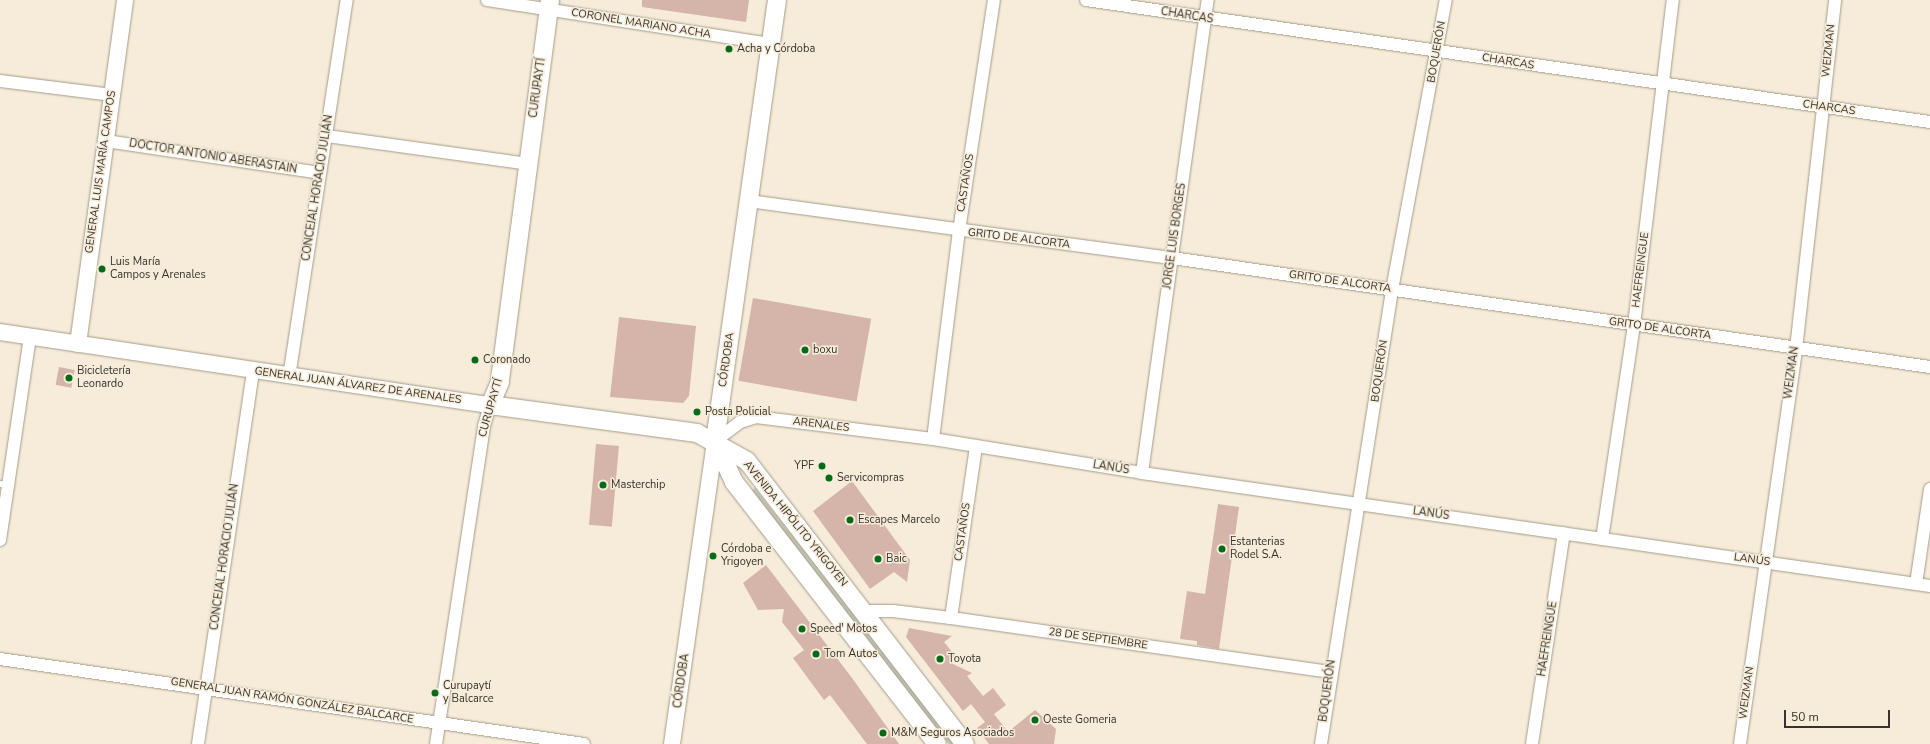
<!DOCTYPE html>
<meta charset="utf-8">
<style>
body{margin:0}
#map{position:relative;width:1930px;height:744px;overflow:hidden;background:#f6ecd9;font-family:"Nunito Sans",sans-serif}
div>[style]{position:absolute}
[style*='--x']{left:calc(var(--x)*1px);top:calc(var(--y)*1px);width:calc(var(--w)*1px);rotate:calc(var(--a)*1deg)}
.green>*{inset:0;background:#c5c7b5;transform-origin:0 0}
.building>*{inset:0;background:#d5b4aa;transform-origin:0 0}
.roads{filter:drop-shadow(0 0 1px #a39b89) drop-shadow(0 0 1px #a39b89)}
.lane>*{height:6px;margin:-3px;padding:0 3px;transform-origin:3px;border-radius:3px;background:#fff}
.street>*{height:12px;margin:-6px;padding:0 6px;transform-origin:6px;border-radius:6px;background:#fff}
.secondary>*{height:16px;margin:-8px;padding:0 8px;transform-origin:8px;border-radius:8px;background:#fff}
.primary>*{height:18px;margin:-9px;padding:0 9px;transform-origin:9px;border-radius:9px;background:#fff}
.dots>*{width:11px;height:11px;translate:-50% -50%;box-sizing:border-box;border:2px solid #f6ecd9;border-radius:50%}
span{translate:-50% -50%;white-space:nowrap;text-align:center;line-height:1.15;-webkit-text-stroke:3px #f6ecd9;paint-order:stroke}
.street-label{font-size:11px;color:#37332c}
.poi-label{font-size:11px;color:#37332c}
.left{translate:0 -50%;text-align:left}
.right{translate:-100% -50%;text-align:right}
.scale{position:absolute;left:1784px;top:710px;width:106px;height:18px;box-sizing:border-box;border:2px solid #37332c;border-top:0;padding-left:5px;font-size:12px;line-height:14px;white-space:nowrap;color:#37332c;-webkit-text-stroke:3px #f6ecd9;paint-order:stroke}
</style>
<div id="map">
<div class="green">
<div style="left:755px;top:488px;width:323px;height:5px;rotate:52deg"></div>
</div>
<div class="building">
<div style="clip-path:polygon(642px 0,749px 0,746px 22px,642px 7px)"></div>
<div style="left:753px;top:298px;width:120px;height:84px;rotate:10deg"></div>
<div style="clip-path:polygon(619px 317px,696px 326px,689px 396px,683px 403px,610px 397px)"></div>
<div style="left:59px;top:367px;width:16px;height:18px;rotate:11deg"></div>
<div style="left:596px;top:444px;width:23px;height:81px;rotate:5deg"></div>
<div style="clip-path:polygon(852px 481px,910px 560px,907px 582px,894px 572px,870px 589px,813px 511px)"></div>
<div style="clip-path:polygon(1218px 504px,1239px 507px,1219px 649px,1197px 645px,1197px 641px,1180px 639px,1187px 591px,1205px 594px)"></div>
<div style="clip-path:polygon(766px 565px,852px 678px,899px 744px,867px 744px,830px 695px,824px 700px,793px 658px,804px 650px,782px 622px,784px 609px,758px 610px,743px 583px)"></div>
<div style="clip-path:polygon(909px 628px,952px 636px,944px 642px,957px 658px,951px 663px,972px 673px,967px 676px,983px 696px,993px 688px,1006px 705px,994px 714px,1008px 732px,1035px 710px,1056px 729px,1054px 744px,989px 744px,977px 728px,985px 722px,971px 704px,963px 711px,906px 637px)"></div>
</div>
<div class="roads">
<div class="lane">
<div style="--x:0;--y:484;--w:8;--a:7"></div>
</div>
<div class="street">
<div style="--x:487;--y:0;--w:287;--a:8.8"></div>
<div style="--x:1086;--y:0;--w:853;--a:8.23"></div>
<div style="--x:0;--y:81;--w:113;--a:7.1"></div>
<div style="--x:327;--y:136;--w:203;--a:7.9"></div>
<div style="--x:106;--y:141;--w:216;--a:8.5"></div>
<div style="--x:749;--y:201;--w:427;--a:7.7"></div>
<div style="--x:1172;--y:258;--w:766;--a:8.18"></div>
<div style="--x:289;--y:377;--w:381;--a:-81.3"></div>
<div style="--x:933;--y:439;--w:210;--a:-82.9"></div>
<div style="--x:959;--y:231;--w:234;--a:-81.4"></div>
<div style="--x:715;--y:441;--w:31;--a:-37"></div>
<div style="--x:740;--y:422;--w:17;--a:-17"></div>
<div style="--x:756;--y:417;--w:178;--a:7.1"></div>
<div style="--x:933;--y:439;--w:212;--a:9.2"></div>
<div style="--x:1142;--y:473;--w:796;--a:8.16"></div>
<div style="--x:1142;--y:473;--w:478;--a:-82.1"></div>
<div style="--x:1602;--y:539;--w:216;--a:-81.5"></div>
<div style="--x:1634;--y:325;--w:327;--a:-83.2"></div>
<div style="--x:0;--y:540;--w:205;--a:-81.6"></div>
<div style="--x:1916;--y:584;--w:96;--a:-81.6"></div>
<div style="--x:864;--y:611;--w:29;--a:0"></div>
<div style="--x:893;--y:611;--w:58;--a:6.9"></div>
<div style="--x:951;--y:618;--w:384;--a:8.1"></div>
<div style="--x:951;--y:618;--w:174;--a:-81.7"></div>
<div style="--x:0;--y:659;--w:590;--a:8.28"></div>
<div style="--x:198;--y:744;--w:377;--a:-81.6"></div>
<div style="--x:436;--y:744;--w:322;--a:-81.4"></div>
<div style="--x:484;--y:426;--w:22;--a:-74"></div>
<div style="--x:1321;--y:744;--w:460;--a:-81.1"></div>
<div style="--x:1392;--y:290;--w:295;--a:-79.5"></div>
<div style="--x:1532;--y:744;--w:213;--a:-81.4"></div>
<div style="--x:1740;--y:744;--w:399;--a:-81.9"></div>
<div style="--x:1796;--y:349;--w:351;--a:-83.6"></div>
</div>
<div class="secondary">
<div style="--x:0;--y:332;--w:495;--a:8.5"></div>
<div style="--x:78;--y:344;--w:347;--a:-82.2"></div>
<div style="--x:672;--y:744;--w:306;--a:-81.9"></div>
</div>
<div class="primary">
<div style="--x:550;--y:0;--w:385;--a:97.5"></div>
<div style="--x:500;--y:382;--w:25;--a:113"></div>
<div style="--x:490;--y:405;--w:209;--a:7.7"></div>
<div style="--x:697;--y:433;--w:57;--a:29.2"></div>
<div style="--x:747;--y:461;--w:357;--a:52.4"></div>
<div style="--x:715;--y:441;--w:445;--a:-82"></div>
<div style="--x:715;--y:441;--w:45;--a:65.1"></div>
<div style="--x:734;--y:482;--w:331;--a:52.2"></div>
</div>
</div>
<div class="dots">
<div style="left:729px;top:49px;background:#046b19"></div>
<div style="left:102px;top:269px;background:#046b19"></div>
<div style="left:805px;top:350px;background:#046b19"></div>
<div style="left:475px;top:360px;background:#046b19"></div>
<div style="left:69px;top:378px;background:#046b19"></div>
<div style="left:697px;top:412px;background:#046b19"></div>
<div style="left:822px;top:466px;background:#046b19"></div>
<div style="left:829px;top:478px;background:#046b19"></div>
<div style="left:603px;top:485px;background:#046b19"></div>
<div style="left:850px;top:520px;background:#046b19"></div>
<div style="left:1222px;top:549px;background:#046b19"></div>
<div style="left:713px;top:556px;background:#046b19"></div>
<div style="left:878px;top:559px;background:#046b19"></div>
<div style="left:802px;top:629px;background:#046b19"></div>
<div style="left:816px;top:654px;background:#046b19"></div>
<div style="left:940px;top:659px;background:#046b19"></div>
<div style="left:435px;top:693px;background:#046b19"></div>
<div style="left:1035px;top:720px;background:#046b19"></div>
<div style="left:883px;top:733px;background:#046b19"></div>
</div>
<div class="street-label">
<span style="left:1187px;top:16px;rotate:9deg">CHARCAS</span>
<span style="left:641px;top:24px;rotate:9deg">CORONEL MARIANO ACHA</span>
<span style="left:1829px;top:51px;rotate:-84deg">WEIZMAN</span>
<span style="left:1437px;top:52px;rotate:-80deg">BOQUERÓN</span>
<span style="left:1508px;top:62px;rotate:9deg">CHARCAS</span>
<span style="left:538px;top:88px;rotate:-82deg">CURUPAYTÍ</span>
<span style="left:1829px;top:108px;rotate:8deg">CHARCAS</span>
<span style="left:213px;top:157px;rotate:9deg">DOCTOR ANTONIO ABERASTAIN</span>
<span style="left:101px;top:172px;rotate:-82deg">GENERAL LUIS MARÍA CAMPOS</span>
<span style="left:966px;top:183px;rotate:-81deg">CASTAÑOS</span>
<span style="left:318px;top:188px;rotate:-81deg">CONCEJAL HORACIO JULIÁN</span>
<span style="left:1175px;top:236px;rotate:-82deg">JORGE LUIS BORGES</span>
<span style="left:1019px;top:239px;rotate:7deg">GRITO DE ALCORTA</span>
<span style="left:1641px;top:270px;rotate:-83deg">HAEFREINGUE</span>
<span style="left:1340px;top:282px;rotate:8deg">GRITO DE ALCORTA</span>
<span style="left:1660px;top:329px;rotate:8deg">GRITO DE ALCORTA</span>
<span style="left:727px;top:360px;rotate:-82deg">CÓRDOBA</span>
<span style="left:1380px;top:371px;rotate:-82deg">BOQUERÓN</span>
<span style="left:1792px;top:373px;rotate:-82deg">WEIZMAN</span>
<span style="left:358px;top:386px;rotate:8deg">GENERAL JUAN ÁLVAREZ DE ARENALES</span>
<span style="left:491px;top:408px;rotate:-74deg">CURUPAYTÍ</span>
<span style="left:821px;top:425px;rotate:7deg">ARENALES</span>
<span style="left:1111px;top:468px;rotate:9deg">LANÚS</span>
<span style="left:1431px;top:514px;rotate:8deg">LANÚS</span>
<span style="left:795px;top:524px;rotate:51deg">AVENIDA HIPÓLITO YRIGOYEN</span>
<span style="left:963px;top:532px;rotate:-82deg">CASTAÑOS</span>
<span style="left:225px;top:557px;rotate:-82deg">CONCEJAL HORACIO JULIÁN</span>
<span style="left:1752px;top:560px;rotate:8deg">LANÚS</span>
<span style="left:1098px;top:639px;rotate:8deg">28 DE SEPTIEMBRE</span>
<span style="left:1548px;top:639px;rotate:-81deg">HAEFREINGUE</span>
<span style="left:682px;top:681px;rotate:-82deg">CÓRDOBA</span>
<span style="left:1328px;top:691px;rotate:-82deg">BOQUERÓN</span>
<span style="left:1747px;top:693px;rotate:-82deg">WEIZMAN</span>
<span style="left:292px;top:701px;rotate:9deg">GENERAL JUAN RAMÓN GONZÁLEZ BALCARCE</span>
</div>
<div class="poi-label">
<span class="left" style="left:737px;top:49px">Acha y Córdoba</span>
<span class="left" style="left:110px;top:269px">Luis María<br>Campos y Arenales</span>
<span class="left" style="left:813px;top:350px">boxu</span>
<span class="left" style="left:483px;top:360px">Coronado</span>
<span class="left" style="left:77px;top:378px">Bicicletería<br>Leonardo</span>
<span class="left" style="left:705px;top:412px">Posta Policial</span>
<span class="right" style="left:814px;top:466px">YPF</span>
<span class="left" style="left:837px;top:478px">Servicompras</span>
<span class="left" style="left:611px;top:485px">Masterchip</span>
<span class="left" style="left:858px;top:520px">Escapes Marcelo</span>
<span class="left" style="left:1230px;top:549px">Estanterias<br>Rodel S.A.</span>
<span class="left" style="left:721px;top:556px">Córdoba e<br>Yrigoyen</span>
<span class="left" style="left:886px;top:559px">Baic</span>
<span class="left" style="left:810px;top:629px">Speed' Motos</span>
<span class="left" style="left:824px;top:654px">Tom Autos</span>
<span class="left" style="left:948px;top:659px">Toyota</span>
<span class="left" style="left:443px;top:693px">Curupaytí<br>y Balcarce</span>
<span class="left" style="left:1043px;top:720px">Oeste Gomeria</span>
<span class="left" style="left:891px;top:733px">M&amp;M Seguros Asociados</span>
</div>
<div class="scale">50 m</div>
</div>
